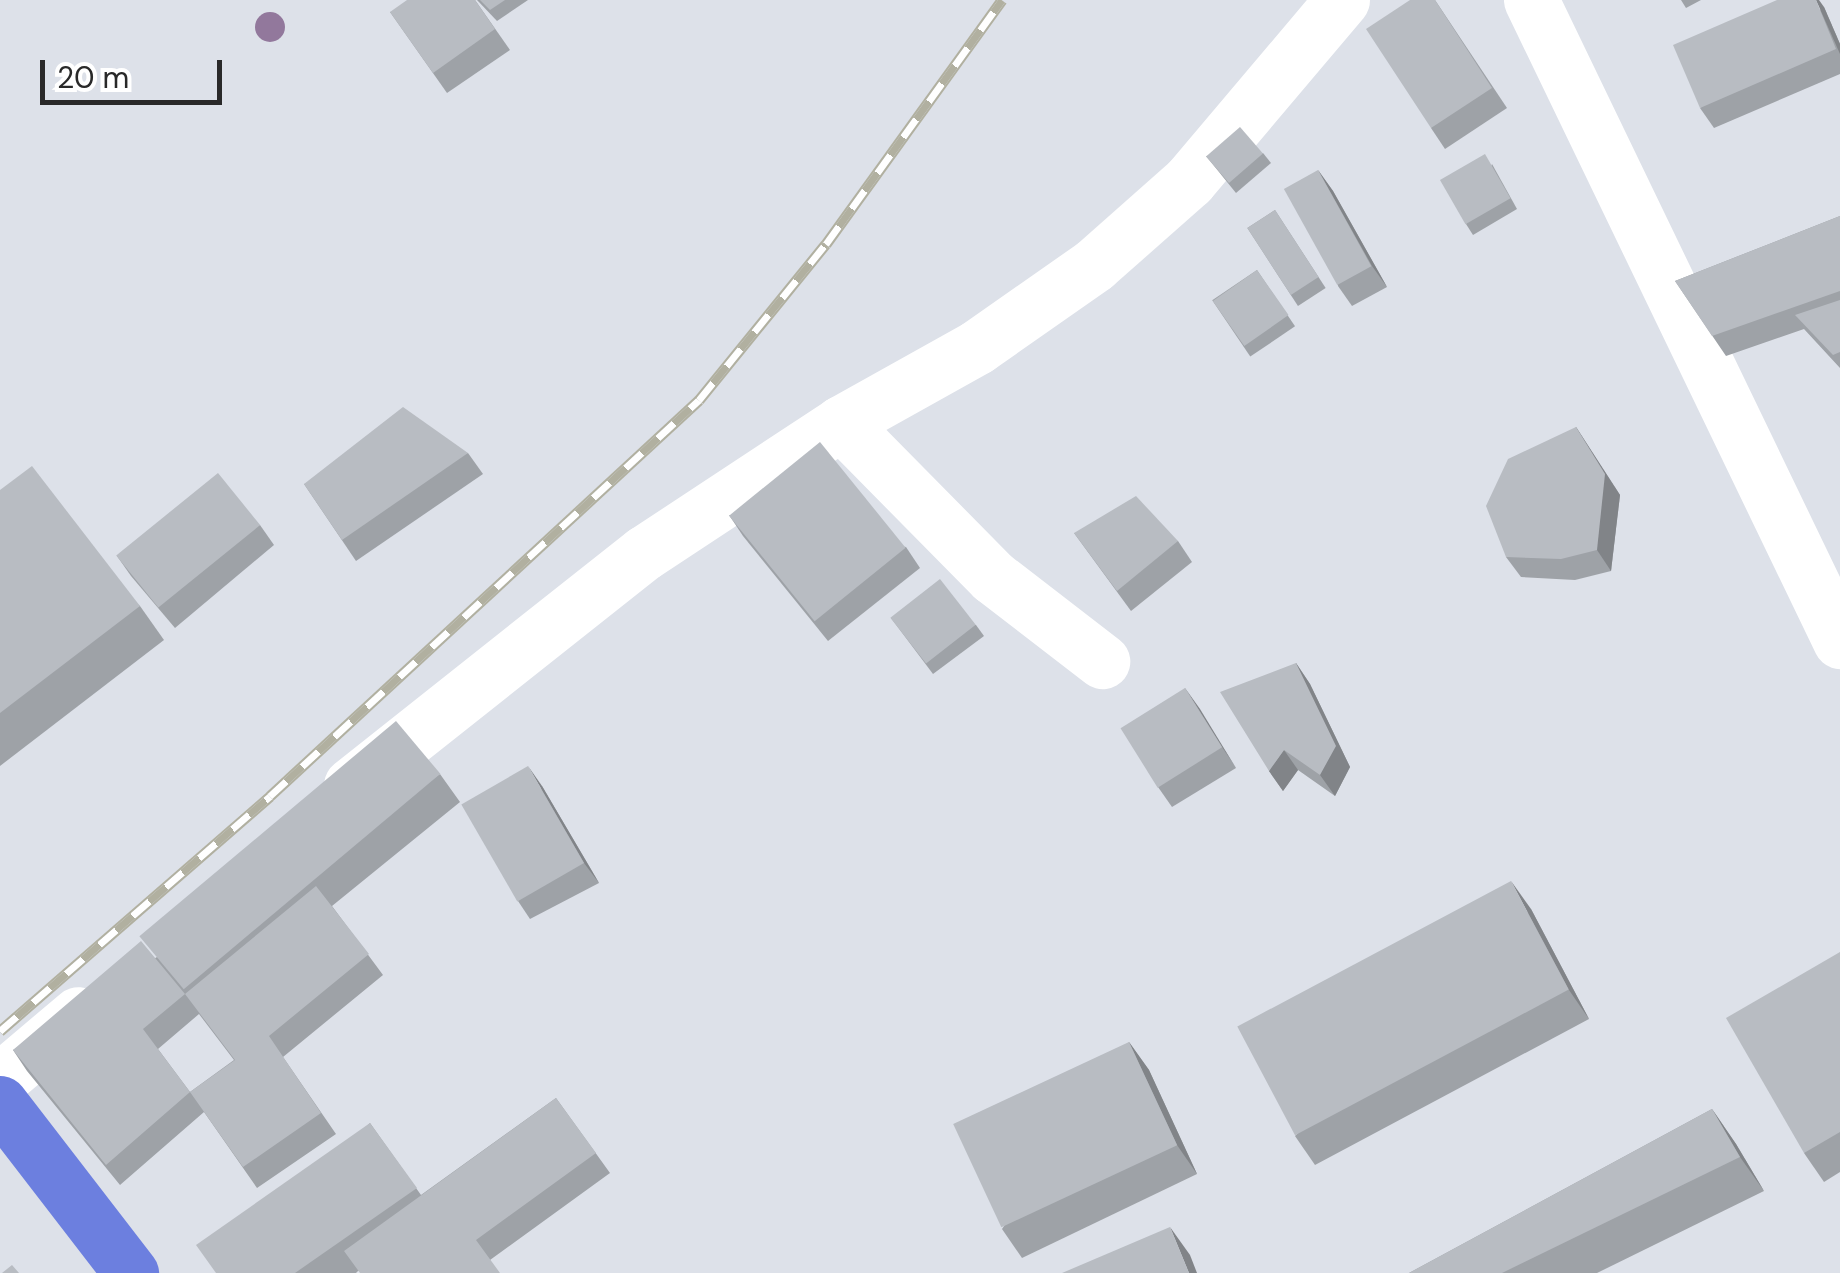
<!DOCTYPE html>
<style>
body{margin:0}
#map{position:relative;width:1840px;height:1273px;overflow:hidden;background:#dde1e9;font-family:"DM Sans",sans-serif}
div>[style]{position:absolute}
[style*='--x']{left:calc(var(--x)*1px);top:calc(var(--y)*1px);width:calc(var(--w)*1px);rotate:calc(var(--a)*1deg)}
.minor>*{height:55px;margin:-27.5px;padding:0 27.5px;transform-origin:27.5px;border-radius:27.5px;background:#fff}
.major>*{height:55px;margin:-27.5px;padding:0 27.5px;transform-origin:27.5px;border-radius:27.5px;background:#6c7fdf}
.rail>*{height:11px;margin-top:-5.5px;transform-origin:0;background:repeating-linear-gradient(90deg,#fff 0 22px,#b1b0a0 0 44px);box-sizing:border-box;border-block:2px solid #b1b0a0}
.trees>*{width:30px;height:30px;margin:-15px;border-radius:50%;background:#92789c}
.wall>*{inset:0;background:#9ea2a7;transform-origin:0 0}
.shaded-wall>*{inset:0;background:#818488}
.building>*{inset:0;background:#b8bcc2;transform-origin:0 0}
span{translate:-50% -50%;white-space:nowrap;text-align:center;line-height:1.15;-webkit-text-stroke:8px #fff;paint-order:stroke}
.scale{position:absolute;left:40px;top:60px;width:182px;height:45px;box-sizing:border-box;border:5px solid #292929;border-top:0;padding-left:12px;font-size:30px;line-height:35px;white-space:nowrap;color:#292929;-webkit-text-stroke:8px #fff;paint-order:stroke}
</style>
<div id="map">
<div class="minor">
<div style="--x:1531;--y:0;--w:712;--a:64.26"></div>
<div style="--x:841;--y:423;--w:216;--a:45.4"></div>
<div style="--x:993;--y:577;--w:138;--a:37.6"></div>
<div style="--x:351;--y:785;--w:374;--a:-38.4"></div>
<div style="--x:644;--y:553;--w:236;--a:-33.4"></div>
<div style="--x:841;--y:423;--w:156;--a:-29.2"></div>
<div style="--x:977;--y:347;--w:143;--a:-35"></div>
<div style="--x:1094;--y:265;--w:127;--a:-41.5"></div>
<div style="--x:1189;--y:181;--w:237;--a:-49.8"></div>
<div style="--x:0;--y:1080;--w:102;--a:-40.2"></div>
</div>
<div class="major">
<div style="--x:0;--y:1103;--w:215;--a:52.4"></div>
</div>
<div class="rail">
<div style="--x:0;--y:1031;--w:358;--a:-41"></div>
<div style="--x:270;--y:796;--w:584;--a:-42.71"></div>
<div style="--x:699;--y:400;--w:201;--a:-50.9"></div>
<div style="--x:826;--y:244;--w:301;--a:-54.2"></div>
</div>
<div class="trees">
<div style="left:270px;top:27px"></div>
</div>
<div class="wall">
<div style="clip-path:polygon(475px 0,510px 50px,447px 93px,390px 12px)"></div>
<div style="clip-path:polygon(477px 0,528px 0,497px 21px)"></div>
<div style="clip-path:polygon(1435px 0,1507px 108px,1445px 149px,1431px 128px)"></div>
<div style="clip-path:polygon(1681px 0,1701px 0,1686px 8px)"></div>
<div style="clip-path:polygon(1824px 7px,1840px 44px,1840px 74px,1714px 128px,1700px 108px)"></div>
<div style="clip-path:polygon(1263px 153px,1271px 163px,1236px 193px,1206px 156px)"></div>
<div style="clip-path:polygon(1492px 164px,1517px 209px,1473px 235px,1466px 224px)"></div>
<div style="clip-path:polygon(1318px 170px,1333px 191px,1387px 287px,1352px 306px,1338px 286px)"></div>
<div style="left:1275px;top:210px;width:93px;height:33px;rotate:57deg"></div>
<div style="clip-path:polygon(1840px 216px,1840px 368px,1804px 329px,1726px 356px,1675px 281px)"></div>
<div style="left:1257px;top:270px;width:68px;height:54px;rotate:56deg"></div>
<div style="clip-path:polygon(1576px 427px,1620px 495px,1611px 571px,1575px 580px,1521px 577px,1506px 557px)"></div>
<div style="clip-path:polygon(468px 453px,483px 474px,356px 561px,304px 484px)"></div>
<div style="clip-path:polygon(0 490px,140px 606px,164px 640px,0 766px)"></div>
<div style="clip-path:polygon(729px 515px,906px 547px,920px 568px,828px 641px,743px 536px)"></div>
<div style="clip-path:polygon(260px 525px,274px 545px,175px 628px,131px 576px,117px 556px)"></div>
<div style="clip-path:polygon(1074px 533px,1178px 541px,1192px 562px,1131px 611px)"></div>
<div style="clip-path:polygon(891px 618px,976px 625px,984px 636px,933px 674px)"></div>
<div style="clip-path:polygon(1296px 663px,1310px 684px,1350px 767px,1335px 796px,1298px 770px,1283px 791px,1269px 771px)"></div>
<div style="clip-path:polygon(1185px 688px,1236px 768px,1172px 807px,1158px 787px)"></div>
<div style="clip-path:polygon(evenodd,440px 774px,460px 802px,332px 906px,383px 975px,283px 1057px,336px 1134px,257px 1188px,204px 1112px,120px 1185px,27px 1071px,13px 1050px,440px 774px,199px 1014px,234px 1060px,190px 1092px,158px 1049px,199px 1014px)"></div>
<div style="clip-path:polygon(542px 786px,599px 883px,530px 919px,516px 898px)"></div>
<div style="clip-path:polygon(1531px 909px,1589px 1019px,1315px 1165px,1295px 1136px)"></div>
<div style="clip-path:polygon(1840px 952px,1840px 1172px,1824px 1182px,1804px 1153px)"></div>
<div style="clip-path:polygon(1129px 1042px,1149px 1070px,1197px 1174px,1022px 1258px,1002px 1229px)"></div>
<div style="clip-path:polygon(556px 1098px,610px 1173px,490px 1260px,358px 1271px,356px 1273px,216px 1273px,370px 1123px,421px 1195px)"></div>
<div style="clip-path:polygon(1712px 1109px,1736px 1144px,1764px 1191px,1597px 1273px,1409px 1273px)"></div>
</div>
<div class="shaded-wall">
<div style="clip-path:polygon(1816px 0,1819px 0,1824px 7px,1840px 44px,1840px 54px)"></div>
<div style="clip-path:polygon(1318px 170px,1333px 191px,1387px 287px,1372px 266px)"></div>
<div style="clip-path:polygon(1576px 427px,1620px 495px,1611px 571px,1597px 550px)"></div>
<div style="clip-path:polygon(1296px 663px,1310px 684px,1350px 767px,1335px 796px,1320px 775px)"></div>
<div style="clip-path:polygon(1185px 688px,1200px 709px,1236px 768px,1222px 747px)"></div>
<div style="clip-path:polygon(1284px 750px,1298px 770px,1283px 791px,1269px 771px)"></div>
<div style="clip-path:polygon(528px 766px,542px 786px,599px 883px,584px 863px)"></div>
<div style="clip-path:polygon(1511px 881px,1531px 909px,1589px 1019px,1569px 990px)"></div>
<div style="clip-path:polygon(1129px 1042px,1149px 1070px,1197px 1174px,1177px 1145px)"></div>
<div style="clip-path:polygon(1712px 1109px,1736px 1144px,1764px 1191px,1740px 1157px)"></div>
<div style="clip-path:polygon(1170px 1227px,1190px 1255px,1197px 1273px,1189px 1273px)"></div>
</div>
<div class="building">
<div style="clip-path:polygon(407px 0,475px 0,495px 29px,433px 73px,390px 12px)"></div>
<div style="clip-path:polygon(480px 0,505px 0,490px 10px)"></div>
<div style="clip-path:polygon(1410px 0,1435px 0,1492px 88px,1431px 128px,1366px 29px)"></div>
<div style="clip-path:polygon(1777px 0,1816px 0,1836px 49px,1700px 108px,1673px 45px)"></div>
<div style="left:1240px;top:127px;width:35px;height:45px;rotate:49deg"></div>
<div style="left:1485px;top:154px;width:51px;height:52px;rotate:60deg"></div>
<div style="left:1318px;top:170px;width:110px;height:39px;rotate:61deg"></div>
<div style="left:1275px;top:210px;width:80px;height:33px;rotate:57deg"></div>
<div style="clip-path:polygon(1840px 216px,1840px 291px,1712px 336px,1675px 281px)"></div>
<div style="left:1257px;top:270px;width:55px;height:54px;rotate:55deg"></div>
<div style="clip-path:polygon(1840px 300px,1840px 352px,1833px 355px,1795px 315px)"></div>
<div style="clip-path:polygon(403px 407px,468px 453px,342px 540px,304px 484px)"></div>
<div style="clip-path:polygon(1576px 427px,1605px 474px,1597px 550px,1561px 559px,1506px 557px,1486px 506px,1508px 459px)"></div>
<div style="left:820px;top:442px;width:136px;height:117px;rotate:51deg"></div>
<div style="clip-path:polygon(32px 466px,140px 606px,0 713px,0 490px)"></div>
<div style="left:218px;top:473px;width:67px;height:131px;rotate:51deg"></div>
<div style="clip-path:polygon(1136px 496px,1178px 541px,1117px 591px,1074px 533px)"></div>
<div style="left:940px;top:579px;width:58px;height:63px;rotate:52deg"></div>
<div style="clip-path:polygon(1296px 663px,1336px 746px,1320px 775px,1284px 750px,1269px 771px,1220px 692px)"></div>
<div style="left:1185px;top:688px;width:70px;height:76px;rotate:58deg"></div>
<div style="left:396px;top:721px;width:69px;height:335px;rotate:50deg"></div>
<div style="left:528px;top:766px;width:112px;height:77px;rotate:60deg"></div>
<div style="left:1511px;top:881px;width:123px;height:310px;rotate:62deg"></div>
<div style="clip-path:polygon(evenodd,316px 886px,369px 954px,269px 1036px,321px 1113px,243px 1167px,190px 1092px,106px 1165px,13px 1050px,141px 941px,185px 994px,316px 886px,185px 994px,235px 1060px,190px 1092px,143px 1029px,185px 994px)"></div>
<div style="clip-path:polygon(1840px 952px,1840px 1132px,1804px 1153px,1726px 1018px)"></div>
<div style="left:1129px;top:1042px;width:114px;height:194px;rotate:65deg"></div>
<div style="clip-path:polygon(556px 1098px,596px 1153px,476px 1240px,500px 1273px,360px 1273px,344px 1251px)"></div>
<div style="clip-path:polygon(1712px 1109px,1740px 1157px,1502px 1273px,1409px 1273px)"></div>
<div style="clip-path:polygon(370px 1123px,417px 1188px,295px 1273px,216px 1273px,196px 1245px)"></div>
<div style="clip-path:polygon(1170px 1227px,1189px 1273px,1062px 1273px)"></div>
<div style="clip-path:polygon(12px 1265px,19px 1273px,2px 1273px)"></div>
</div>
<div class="scale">20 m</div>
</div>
